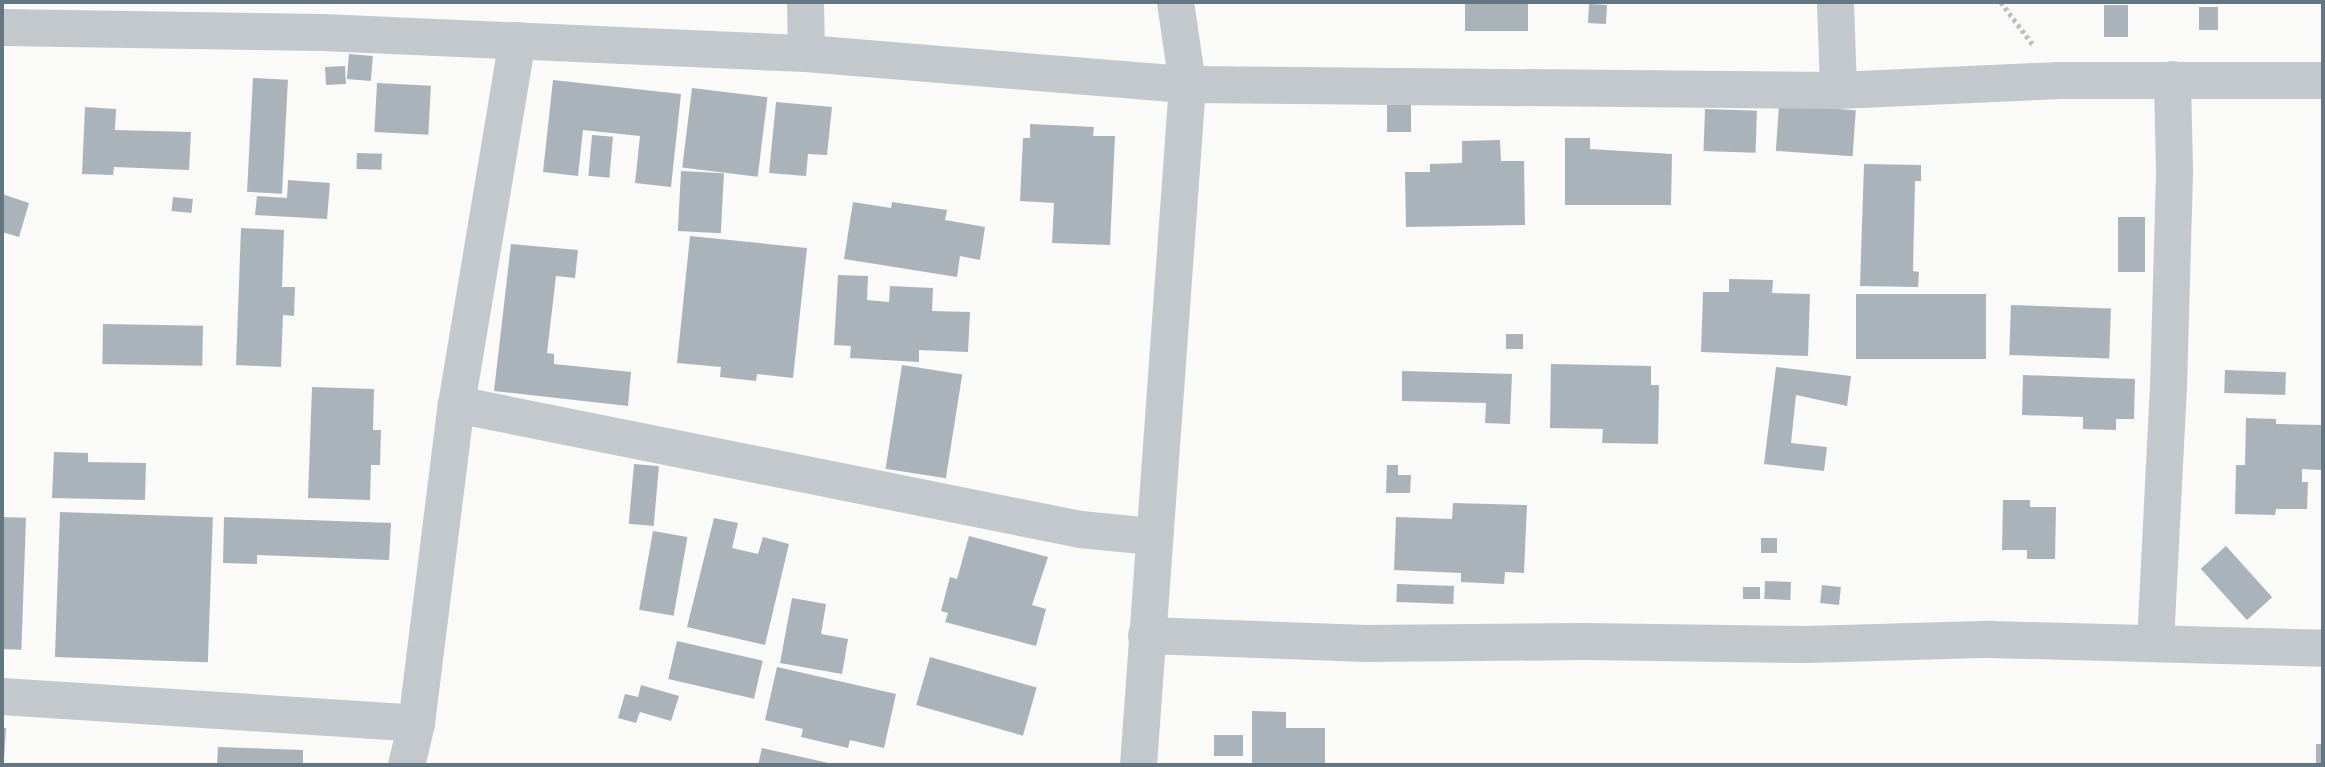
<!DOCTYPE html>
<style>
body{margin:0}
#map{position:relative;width:2325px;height:767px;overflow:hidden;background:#fafaf8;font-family:"Fira Sans Condensed",sans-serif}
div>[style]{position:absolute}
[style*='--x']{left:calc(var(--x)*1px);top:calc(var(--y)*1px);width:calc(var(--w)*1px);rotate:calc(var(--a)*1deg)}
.building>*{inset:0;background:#aab3b9;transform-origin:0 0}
.path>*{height:4.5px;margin-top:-2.25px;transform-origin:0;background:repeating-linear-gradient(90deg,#bbbfc2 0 3.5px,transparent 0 7px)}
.street>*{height:37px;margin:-18.5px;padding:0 18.5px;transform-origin:18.5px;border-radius:18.5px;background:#c3c8cc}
span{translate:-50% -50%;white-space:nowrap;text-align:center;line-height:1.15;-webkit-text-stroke:7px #fff;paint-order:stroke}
.frame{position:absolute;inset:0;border:4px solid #657683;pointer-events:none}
</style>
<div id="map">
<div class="building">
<div style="left:1465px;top:2px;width:63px;height:29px"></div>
<div style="left:1589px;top:4px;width:18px;height:19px;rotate:3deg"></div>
<div style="left:2104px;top:5px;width:24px;height:32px"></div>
<div style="left:2199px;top:7px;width:19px;height:23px"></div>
<div style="left:349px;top:54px;width:24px;height:25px;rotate:5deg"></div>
<div style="left:345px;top:66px;width:18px;height:20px;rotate:87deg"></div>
<div style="left:253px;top:78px;width:35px;height:114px;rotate:3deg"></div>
<div style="clip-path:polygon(553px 80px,681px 94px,671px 187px,635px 183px,640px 136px,583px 130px,578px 176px,543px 172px)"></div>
<div style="left:377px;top:83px;width:54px;height:49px;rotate:3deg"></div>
<div style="left:692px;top:88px;width:76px;height:80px;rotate:7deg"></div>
<div style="clip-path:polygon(776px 102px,832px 107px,827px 155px,808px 154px,806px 176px,769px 173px)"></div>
<div style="left:1387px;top:105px;width:24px;height:27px"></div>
<div style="left:1779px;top:105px;width:77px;height:46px;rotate:4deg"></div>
<div style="clip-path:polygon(85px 107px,116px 109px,115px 130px,191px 132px,189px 170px,114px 167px,113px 175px,82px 174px)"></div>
<div style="left:1705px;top:109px;width:52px;height:42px;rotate:2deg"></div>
<div style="clip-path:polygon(1030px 124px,1094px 127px,1093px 136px,1115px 136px,1110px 245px,1052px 243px,1054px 203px,1020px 201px,1023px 138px,1030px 138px)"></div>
<div style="left:592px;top:135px;width:21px;height:41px;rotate:5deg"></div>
<div style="clip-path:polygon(1565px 138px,1590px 138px,1590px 149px,1672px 154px,1671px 205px,1565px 205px)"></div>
<div style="clip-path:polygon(1500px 140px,1501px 161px,1524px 161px,1525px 225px,1406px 227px,1405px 172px,1430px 172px,1430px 164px,1462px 163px,1462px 141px)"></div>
<div style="left:357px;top:153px;width:25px;height:16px;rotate:2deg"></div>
<div style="clip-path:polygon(1864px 164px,1921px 165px,1921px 181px,1915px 181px,1913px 271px,1919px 272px,1918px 287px,1860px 286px)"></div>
<div style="left:681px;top:171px;width:43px;height:60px;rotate:3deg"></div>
<div style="clip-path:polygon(288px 180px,330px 183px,327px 219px,255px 215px,257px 196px,287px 198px)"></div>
<div style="clip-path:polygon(2px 194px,29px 203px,19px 237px,2px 232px)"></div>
<div style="left:173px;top:197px;width:20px;height:14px;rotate:6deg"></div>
<div style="clip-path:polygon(853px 202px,891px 208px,892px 202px,947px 210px,945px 220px,985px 227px,980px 260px,960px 256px,957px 277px,844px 259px)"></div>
<div style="left:2118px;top:217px;width:27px;height:55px"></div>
<div style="clip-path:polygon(241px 228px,284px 230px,282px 287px,295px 287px,294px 316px,283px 315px,281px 367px,236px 365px)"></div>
<div style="clip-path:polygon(690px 236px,807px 248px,793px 378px,757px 374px,756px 381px,720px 377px,721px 367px,677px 363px)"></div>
<div style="clip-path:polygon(511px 244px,578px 250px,575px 278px,556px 276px,547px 353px,554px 354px,554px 364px,631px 372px,628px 406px,494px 391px)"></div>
<div style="clip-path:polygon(838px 275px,868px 276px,867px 300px,889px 302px,890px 286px,933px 288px,932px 311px,970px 312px,968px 352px,919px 350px,919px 362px,850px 358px,851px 346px,834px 345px)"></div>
<div style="clip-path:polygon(1729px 279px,1773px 280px,1772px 293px,1810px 294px,1808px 356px,1701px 352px,1703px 292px,1729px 292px)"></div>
<div style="left:1856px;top:294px;width:130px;height:65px"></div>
<div style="left:2011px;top:305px;width:100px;height:50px;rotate:2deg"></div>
<div style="left:103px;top:324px;width:100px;height:40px;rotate:1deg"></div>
<div style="left:1506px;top:334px;width:17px;height:15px"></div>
<div style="clip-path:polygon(1551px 364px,1651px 366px,1651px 385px,1659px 385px,1658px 444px,1602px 443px,1603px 429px,1550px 428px)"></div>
<div style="left:902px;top:365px;width:61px;height:105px;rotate:9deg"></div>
<div style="clip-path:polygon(1776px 367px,1851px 376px,1847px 406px,1796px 395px,1791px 443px,1827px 447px,1824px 471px,1764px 464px)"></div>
<div style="left:2225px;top:370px;width:61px;height:23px;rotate:2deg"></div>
<div style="clip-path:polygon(1402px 371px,1512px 374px,1510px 424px,1485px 423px,1486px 403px,1402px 401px)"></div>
<div style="clip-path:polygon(2023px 375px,2135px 379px,2134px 419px,2116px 419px,2116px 430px,2083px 429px,2083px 417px,2022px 415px)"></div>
<div style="clip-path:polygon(312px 387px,374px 389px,373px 430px,381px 430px,380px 465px,371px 465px,370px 500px,308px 498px)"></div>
<div style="clip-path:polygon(2246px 418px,2276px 419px,2276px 424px,2323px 425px,2322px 470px,2302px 469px,2302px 482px,2308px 482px,2307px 509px,2276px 509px,2275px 515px,2235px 514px,2236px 465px,2245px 465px)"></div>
<div style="clip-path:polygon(54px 452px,88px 453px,88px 462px,146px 463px,145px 500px,52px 498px)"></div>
<div style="left:634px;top:464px;width:25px;height:60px;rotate:5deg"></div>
<div style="clip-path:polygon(1387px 465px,1398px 465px,1398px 475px,1411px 475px,1410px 493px,1386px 493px)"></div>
<div style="clip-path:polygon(2003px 500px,2030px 500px,2030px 507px,2056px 507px,2055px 559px,2027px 559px,2027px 550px,2002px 550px)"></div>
<div style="clip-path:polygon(1453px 503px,1527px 505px,1524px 573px,1505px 572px,1504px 584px,1461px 582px,1461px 573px,1394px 570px,1396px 517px,1452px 519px)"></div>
<div style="left:60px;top:512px;width:153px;height:145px;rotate:2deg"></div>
<div style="left:2px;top:517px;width:24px;height:132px;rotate:2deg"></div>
<div style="clip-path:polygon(224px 517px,391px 523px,389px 560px,257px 555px,257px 564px,223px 563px)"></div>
<div style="clip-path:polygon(714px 518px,738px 523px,732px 548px,758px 554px,763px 537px,789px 544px,765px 645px,687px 627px)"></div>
<div style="left:653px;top:531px;width:35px;height:80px;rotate:10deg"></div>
<div style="clip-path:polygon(969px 536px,1048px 557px,1032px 605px,1046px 609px,1036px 646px,945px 622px,948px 613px,941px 611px,950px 577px,957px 579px)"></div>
<div style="left:1761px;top:538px;width:16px;height:15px"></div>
<div style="left:2226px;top:546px;width:69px;height:34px;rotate:48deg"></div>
<div style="left:1765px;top:581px;width:26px;height:18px;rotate:2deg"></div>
<div style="left:1397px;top:584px;width:57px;height:18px;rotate:2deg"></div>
<div style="left:1822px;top:585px;width:19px;height:18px;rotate:6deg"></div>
<div style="left:1743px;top:587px;width:17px;height:12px"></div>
<div style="clip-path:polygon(792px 598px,826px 604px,821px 634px,848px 639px,842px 674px,780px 663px)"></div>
<div style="left:677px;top:641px;width:88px;height:39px;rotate:13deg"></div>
<div style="left:930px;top:657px;width:111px;height:50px;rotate:16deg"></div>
<div style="clip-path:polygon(777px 667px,896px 694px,884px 748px,850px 740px,848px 748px,801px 737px,803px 729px,765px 720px)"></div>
<div style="clip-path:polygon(641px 685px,679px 696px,671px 721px,640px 712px,636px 723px,618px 718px,625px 694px,638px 697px)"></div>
<div style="clip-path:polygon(1252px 711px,1286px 712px,1286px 728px,1325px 728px,1325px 765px,1252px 765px)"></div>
<div style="clip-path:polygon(2px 728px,6px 728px,4px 759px,2px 759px)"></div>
<div style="left:1214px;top:735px;width:29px;height:21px"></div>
<div style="left:2316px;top:744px;width:7px;height:21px"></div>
<div style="clip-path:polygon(218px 747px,303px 750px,303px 765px,217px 765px)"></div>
<div style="clip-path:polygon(762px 748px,833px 764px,833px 765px,758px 765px)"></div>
</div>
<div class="path">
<div style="--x:2001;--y:2;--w:55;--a:53.1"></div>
</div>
<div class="street">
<div style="--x:805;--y:2;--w:51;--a:88.9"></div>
<div style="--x:1835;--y:2;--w:88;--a:88"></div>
<div style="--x:2;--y:27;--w:320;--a:0.9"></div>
<div style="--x:322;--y:32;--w:484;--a:2.5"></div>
<div style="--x:806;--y:53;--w:382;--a:4.7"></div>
<div style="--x:1187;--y:84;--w:651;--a:0.53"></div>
<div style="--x:1838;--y:90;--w:222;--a:-2.6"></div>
<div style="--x:2060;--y:80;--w:263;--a:0"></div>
<div style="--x:456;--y:404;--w:636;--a:11.33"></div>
<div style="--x:1080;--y:529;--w:72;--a:5.6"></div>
<div style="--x:1146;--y:635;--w:220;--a:2.1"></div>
<div style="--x:1366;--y:643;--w:218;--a:-0.5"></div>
<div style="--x:1584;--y:641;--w:222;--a:0.8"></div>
<div style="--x:1806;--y:644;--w:184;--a:-1.6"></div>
<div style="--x:1990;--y:639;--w:333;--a:1.5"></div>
<div style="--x:2155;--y:642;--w:255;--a:-87.1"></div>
<div style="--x:2168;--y:387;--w:217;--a:-88.4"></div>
<div style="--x:2174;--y:170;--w:91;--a:-91.3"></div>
<div style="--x:2;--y:696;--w:415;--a:3.7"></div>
<div style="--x:406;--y:765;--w:43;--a:-76.6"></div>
<div style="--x:416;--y:723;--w:321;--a:-82.9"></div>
<div style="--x:456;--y:404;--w:369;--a:-80.5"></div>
<div style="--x:1138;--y:765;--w:683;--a:-85.88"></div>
<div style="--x:1187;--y:84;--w:83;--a:-98.3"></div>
</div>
<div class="frame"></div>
</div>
